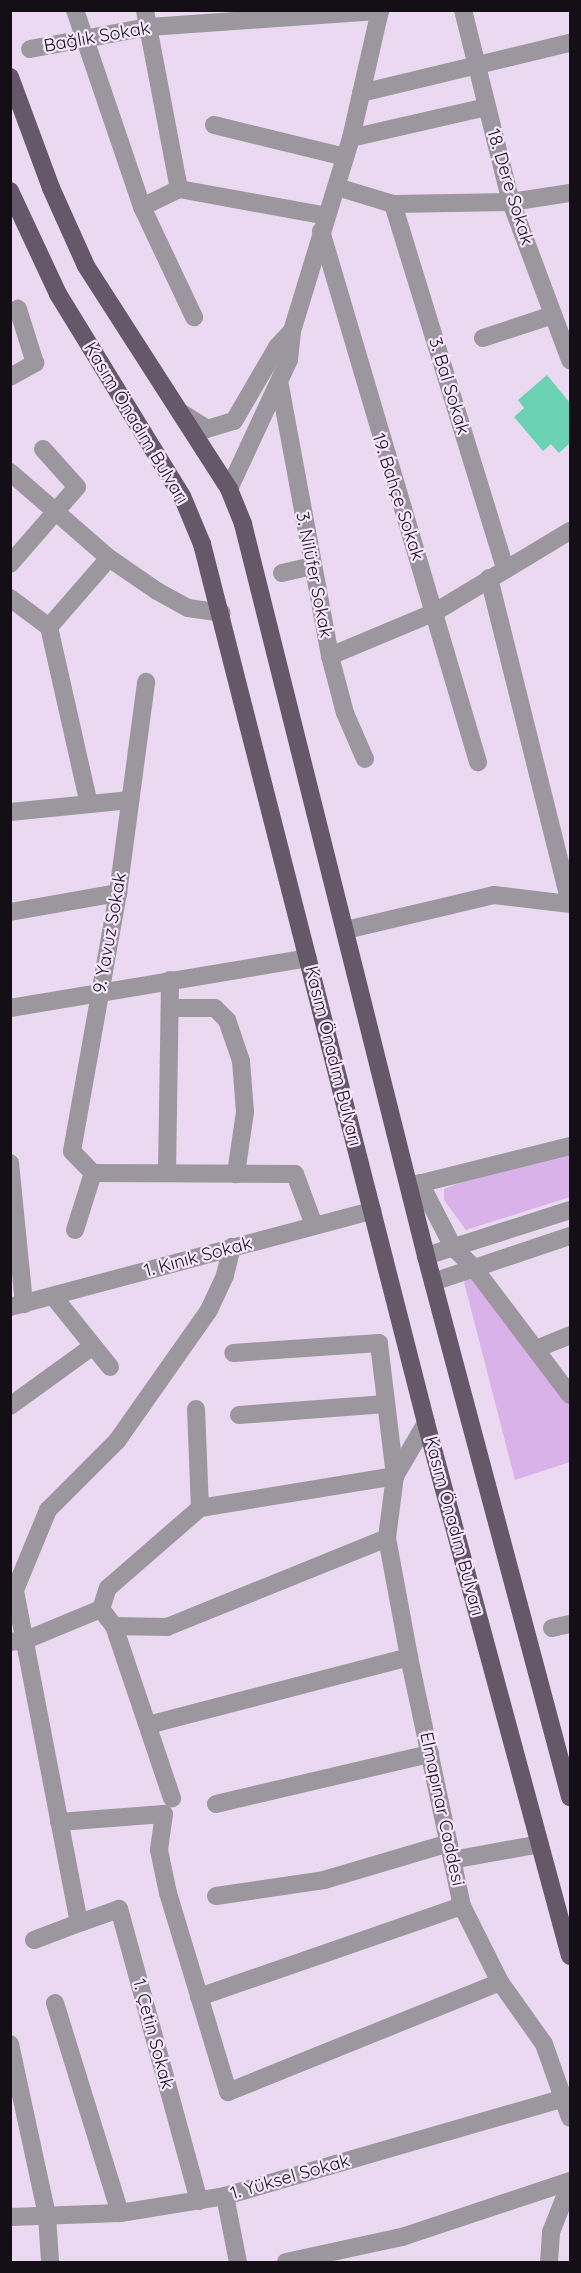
<!DOCTYPE html>
<meta charset="utf-8">
<style>
body{margin:0}
#map{position:relative;width:581px;height:2273px;overflow:hidden;background:#ead9f0;font-family:Quicksand,sans-serif}
div>[style]{position:absolute}
[style*='--x']{left:calc(var(--x)*1px);top:calc(var(--y)*1px);width:calc(var(--w)*1px);rotate:calc(var(--a)*1deg)}
.green>*{inset:0;background:#dab2ea}
.building>*{inset:0;background:#6bd2b4}
.minor>*{height:18px;margin:-9px;padding:0 9px;transform-origin:9px;border-radius:9px;background:#9c969f}
.major>*{height:18px;margin:-9px;padding:0 9px;transform-origin:9px;border-radius:9px;background:#645869}
span{translate:-50% -50%;white-space:nowrap;text-align:center;line-height:1.15;-webkit-text-stroke:4.5px #f7e7fe;paint-order:stroke}
.street-label{font-size:18px;color:#140f17}
.frame{position:absolute;inset:0;border:12px solid #140f17;pointer-events:none}
</style>
<div id="map">
<div class="green">
<div style="clip-path:polygon(570px 1154px,570px 1197px,466px 1230px,444px 1200px,444px 1189px,469px 1179px)"></div>
<div style="clip-path:polygon(471px 1269px,570px 1399px,570px 1462px,515px 1480px,464px 1282px)"></div>
</div>
<div class="building">
<div style="clip-path:polygon(547px 375px,570px 403px,570px 443px,559px 453px,551px 444px,543px 451px,514px 417px,524px 408px,518px 400px)"></div>
</div>
<div class="minor">
<div style="--x:75;--y:10;--w:208;--a:71.2"></div>
<div style="--x:142;--y:207;--w:122;--a:64.7"></div>
<div style="--x:463;--y:10;--w:198;--a:76"></div>
<div style="--x:511;--y:202;--w:169;--a:69.5"></div>
<div style="--x:30;--y:49;--w:121;--a:-10.5"></div>
<div style="--x:149;--y:27;--w:232;--a:-4"></div>
<div style="--x:361;--y:93;--w:215;--a:-13.5"></div>
<div style="--x:214;--y:125;--w:135;--a:13.7"></div>
<div style="--x:351;--y:138;--w:139;--a:-12.9"></div>
<div style="--x:337;--y:187;--w:59;--a:16.9"></div>
<div style="--x:393;--y:204;--w:118;--a:-1"></div>
<div style="--x:511;--y:202;--w:60;--a:-8.7"></div>
<div style="--x:179;--y:189;--w:150;--a:10.3"></div>
<div style="--x:393;--y:204;--w:381;--a:72.9"></div>
<div style="--x:142;--y:207;--w:41;--a:-25.9"></div>
<div style="--x:179;--y:189;--w:182;--a:-100.8"></div>
<div style="--x:321;--y:231;--w:554;--a:73.53"></div>
<div style="--x:483;--y:338;--w:74;--a:-18.2"></div>
<div style="--x:10;--y:377;--w:29;--a:-29"></div>
<div style="--x:35;--y:363;--w:57;--a:-107.5"></div>
<div style="--x:280;--y:386;--w:275;--a:79.5"></div>
<div style="--x:330;--y:656;--w:59;--a:75.3"></div>
<div style="--x:345;--y:713;--w:50;--a:66.5"></div>
<div style="--x:180;--y:412;--w:32;--a:32"></div>
<div style="--x:207;--y:429;--w:28;--a:-17"></div>
<div style="--x:234;--y:421;--w:86;--a:-59.8"></div>
<div style="--x:277;--y:347;--w:22;--a:-47"></div>
<div style="--x:10;--y:472;--w:131;--a:41"></div>
<div style="--x:109;--y:558;--w:58;--a:34.5"></div>
<div style="--x:157;--y:591;--w:35;--a:29"></div>
<div style="--x:188;--y:608;--w:34;--a:8"></div>
<div style="--x:229;--y:489;--w:142;--a:-65.1"></div>
<div style="--x:289;--y:360;--w:29;--a:-84"></div>
<div style="--x:292;--y:331;--w:202;--a:-73"></div>
<div style="--x:351;--y:138;--w:131;--a:-77.2"></div>
<div style="--x:10;--y:564;--w:102;--a:-49"></div>
<div style="--x:77;--y:487;--w:51;--a:-131.8"></div>
<div style="--x:282;--y:573;--w:32;--a:-13"></div>
<div style="--x:489;--y:578;--w:335;--a:76"></div>
<div style="--x:10;--y:598;--w:49;--a:36.6"></div>
<div style="--x:49;--y:627;--w:181;--a:77.3"></div>
<div style="--x:49;--y:627;--w:91;--a:-49"></div>
<div style="--x:330;--y:656;--w:114;--a:-22.7"></div>
<div style="--x:435;--y:612;--w:157;--a:-31"></div>
<div style="--x:10;--y:812;--w:121;--a:-5.7"></div>
<div style="--x:10;--y:912;--w:110;--a:-10"></div>
<div style="--x:346;--y:930;--w:152;--a:-13.3"></div>
<div style="--x:494;--y:895;--w:77;--a:6.8"></div>
<div style="--x:10;--y:1008;--w:302;--a:-9.5"></div>
<div style="--x:170;--y:1008;--w:45;--a:0"></div>
<div style="--x:215;--y:1008;--w:17;--a:45"></div>
<div style="--x:227;--y:1020;--w:43;--a:71.1"></div>
<div style="--x:241;--y:1061;--w:51;--a:85.5"></div>
<div style="--x:245;--y:1112;--w:63;--a:98.3"></div>
<div style="--x:10;--y:1163;--w:142;--a:84.3"></div>
<div style="--x:93;--y:1173;--w:30;--a:-134"></div>
<div style="--x:72;--y:1151;--w:262;--a:-79.9"></div>
<div style="--x:118;--y:893;--w:213;--a:-82.4"></div>
<div style="--x:93;--y:1173;--w:202;--a:0.3"></div>
<div style="--x:295;--y:1174;--w:54;--a:69.6"></div>
<div style="--x:167;--y:1173;--w:193;--a:-89.1"></div>
<div style="--x:420;--y:1183;--w:72;--a:62.7"></div>
<div style="--x:453;--y:1247;--w:30;--a:45"></div>
<div style="--x:474;--y:1268;--w:159;--a:52.9"></div>
<div style="--x:410;--y:1186;--w:165;--a:-14"></div>
<div style="--x:75;--y:1230;--w:60;--a:-72.5"></div>
<div style="--x:426;--y:1256;--w:151;--a:-17.7"></div>
<div style="--x:433;--y:1282;--w:145;--a:-18.6"></div>
<div style="--x:53;--y:1296;--w:91;--a:51.2"></div>
<div style="--x:10;--y:1307;--w:375;--a:-14.9"></div>
<div style="--x:536;--y:1349;--w:37;--a:-22"></div>
<div style="--x:10;--y:1406;--w:102;--a:-35.9"></div>
<div style="--x:196;--y:1409;--w:99;--a:87.7"></div>
<div style="--x:239;--y:1415;--w:147;--a:-4.3"></div>
<div style="--x:426;--y:1423;--w:61;--a:120.3"></div>
<div style="--x:395;--y:1476;--w:63;--a:97.4"></div>
<div style="--x:387;--y:1538;--w:121;--a:79.5"></div>
<div style="--x:409;--y:1657;--w:255;--a:78"></div>
<div style="--x:462;--y:1906;--w:85;--a:63.4"></div>
<div style="--x:500;--y:1982;--w:76;--a:54.6"></div>
<div style="--x:544;--y:2044;--w:78;--a:70.6"></div>
<div style="--x:101;--y:1609;--w:22;--a:-72"></div>
<div style="--x:108;--y:1588;--w:122;--a:-41"></div>
<div style="--x:200;--y:1508;--w:198;--a:-9.3"></div>
<div style="--x:395;--y:1476;--w:134;--a:-96.9"></div>
<div style="--x:379;--y:1343;--w:146;--a:176.1"></div>
<div style="--x:101;--y:1609;--w:21;--a:53"></div>
<div style="--x:114;--y:1626;--w:53;--a:1.1"></div>
<div style="--x:167;--y:1627;--w:237;--a:-22"></div>
<div style="--x:114;--y:1626;--w:182;--a:71.4"></div>
<div style="--x:552;--y:1628;--w:18;--a:-13"></div>
<div style="--x:10;--y:1642;--w:16;--a:-7"></div>
<div style="--x:26;--y:1640;--w:81;--a:-22.5"></div>
<div style="--x:148;--y:1725;--w:270;--a:-14.6"></div>
<div style="--x:216;--y:1804;--w:220;--a:-13.2"></div>
<div style="--x:59;--y:1822;--w:105;--a:-4.4"></div>
<div style="--x:164;--y:1814;--w:36;--a:98"></div>
<div style="--x:159;--y:1850;--w:44;--a:78.2"></div>
<div style="--x:168;--y:1893;--w:208;--a:73.2"></div>
<div style="--x:228;--y:2092;--w:293;--a:-22"></div>
<div style="--x:452;--y:1860;--w:89;--a:-10.3"></div>
<div style="--x:216;--y:1896;--w:109;--a:-8.4"></div>
<div style="--x:324;--y:1880;--w:130;--a:-16.5"></div>
<div style="--x:34;--y:1940;--w:48;--a:-20.7"></div>
<div style="--x:199;--y:1997;--w:278;--a:-19.1"></div>
<div style="--x:55;--y:2003;--w:220;--a:72.8"></div>
<div style="--x:10;--y:2044;--w:175;--a:77.8"></div>
<div style="--x:47;--y:2215;--w:47;--a:86.3"></div>
<div style="--x:225;--y:2196;--w:67;--a:78.9"></div>
<div style="--x:199;--y:2201;--w:303;--a:-105.3"></div>
<div style="--x:119;--y:1909;--w:42;--a:160.7"></div>
<div style="--x:79;--y:1923;--w:339;--a:-100.9"></div>
<div style="--x:15;--y:1590;--w:87;--a:-67.6"></div>
<div style="--x:48;--y:1510;--w:98;--a:-45"></div>
<div style="--x:117;--y:1441;--w:160;--a:-54.9"></div>
<div style="--x:209;--y:1310;--w:38;--a:-65"></div>
<div style="--x:225;--y:1275;--w:29;--a:-76"></div>
<div style="--x:10;--y:2217;--w:110;--a:-2.1"></div>
<div style="--x:120;--y:2213;--w:106;--a:-9.2"></div>
<div style="--x:225;--y:2196;--w:351;--a:-16.1"></div>
<div style="--x:286;--y:2262;--w:119;--a:-12.2"></div>
<div style="--x:402;--y:2237;--w:177;--a:-18.4"></div>
<div style="--x:549;--y:2262;--w:30;--a:-86"></div>
<div style="--x:551;--y:2232;--w:52;--a:-68.4"></div>
</div>
<div class="major">
<div style="--x:10;--y:77;--w:118;--a:69.7"></div>
<div style="--x:51;--y:188;--w:85;--a:65.8"></div>
<div style="--x:86;--y:266;--w:265;--a:57.3"></div>
<div style="--x:229;--y:489;--w:38;--a:68"></div>
<div style="--x:243;--y:524;--w:755;--a:75.96"></div>
<div style="--x:426;--y:1256;--w:560;--a:75.09"></div>
<div style="--x:10;--y:191;--w:114;--a:65"></div>
<div style="--x:58;--y:294;--w:237;--a:58.5"></div>
<div style="--x:182;--y:496;--w:52;--a:67.4"></div>
<div style="--x:202;--y:544;--w:907;--a:75.7"></div>
<div style="--x:426;--y:1423;--w:552;--a:74.88"></div>
</div>
<div class="street-label">
<span style="left:97px;top:37px;rotate:-10deg">Bağlık Sokak</span>
<span style="left:510px;top:187px;rotate:73deg">18. Dere Sokak</span>
<span style="left:449px;top:386px;rotate:73deg">3. Bal Sokak</span>
<span style="left:136px;top:423px;rotate:59deg">Kasım Önadım Bulvarı</span>
<span style="left:398px;top:497px;rotate:72deg">19. Bahçe Sokak</span>
<span style="left:314px;top:575px;rotate:79deg">3. Nilüfer Sokak</span>
<span style="left:110px;top:933px;rotate:-80deg">9. Yavuz Sokak</span>
<span style="left:333px;top:1056px;rotate:76deg">Kasım Önadım Bulvarı</span>
<span style="left:198px;top:1257px;rotate:-15deg">1. Kınık Sokak</span>
<span style="left:454px;top:1526px;rotate:75deg">Kasım Önadım Bulvarı</span>
<span style="left:442px;top:1809px;rotate:78deg">Elmapınar Caddesi</span>
<span style="left:153px;top:2034px;rotate:75deg">1. Çetin Sokak</span>
<span style="left:290px;top:2177px;rotate:-16deg">1. Yüksel Sokak</span>
</div>
<div class="frame"></div>
</div>
